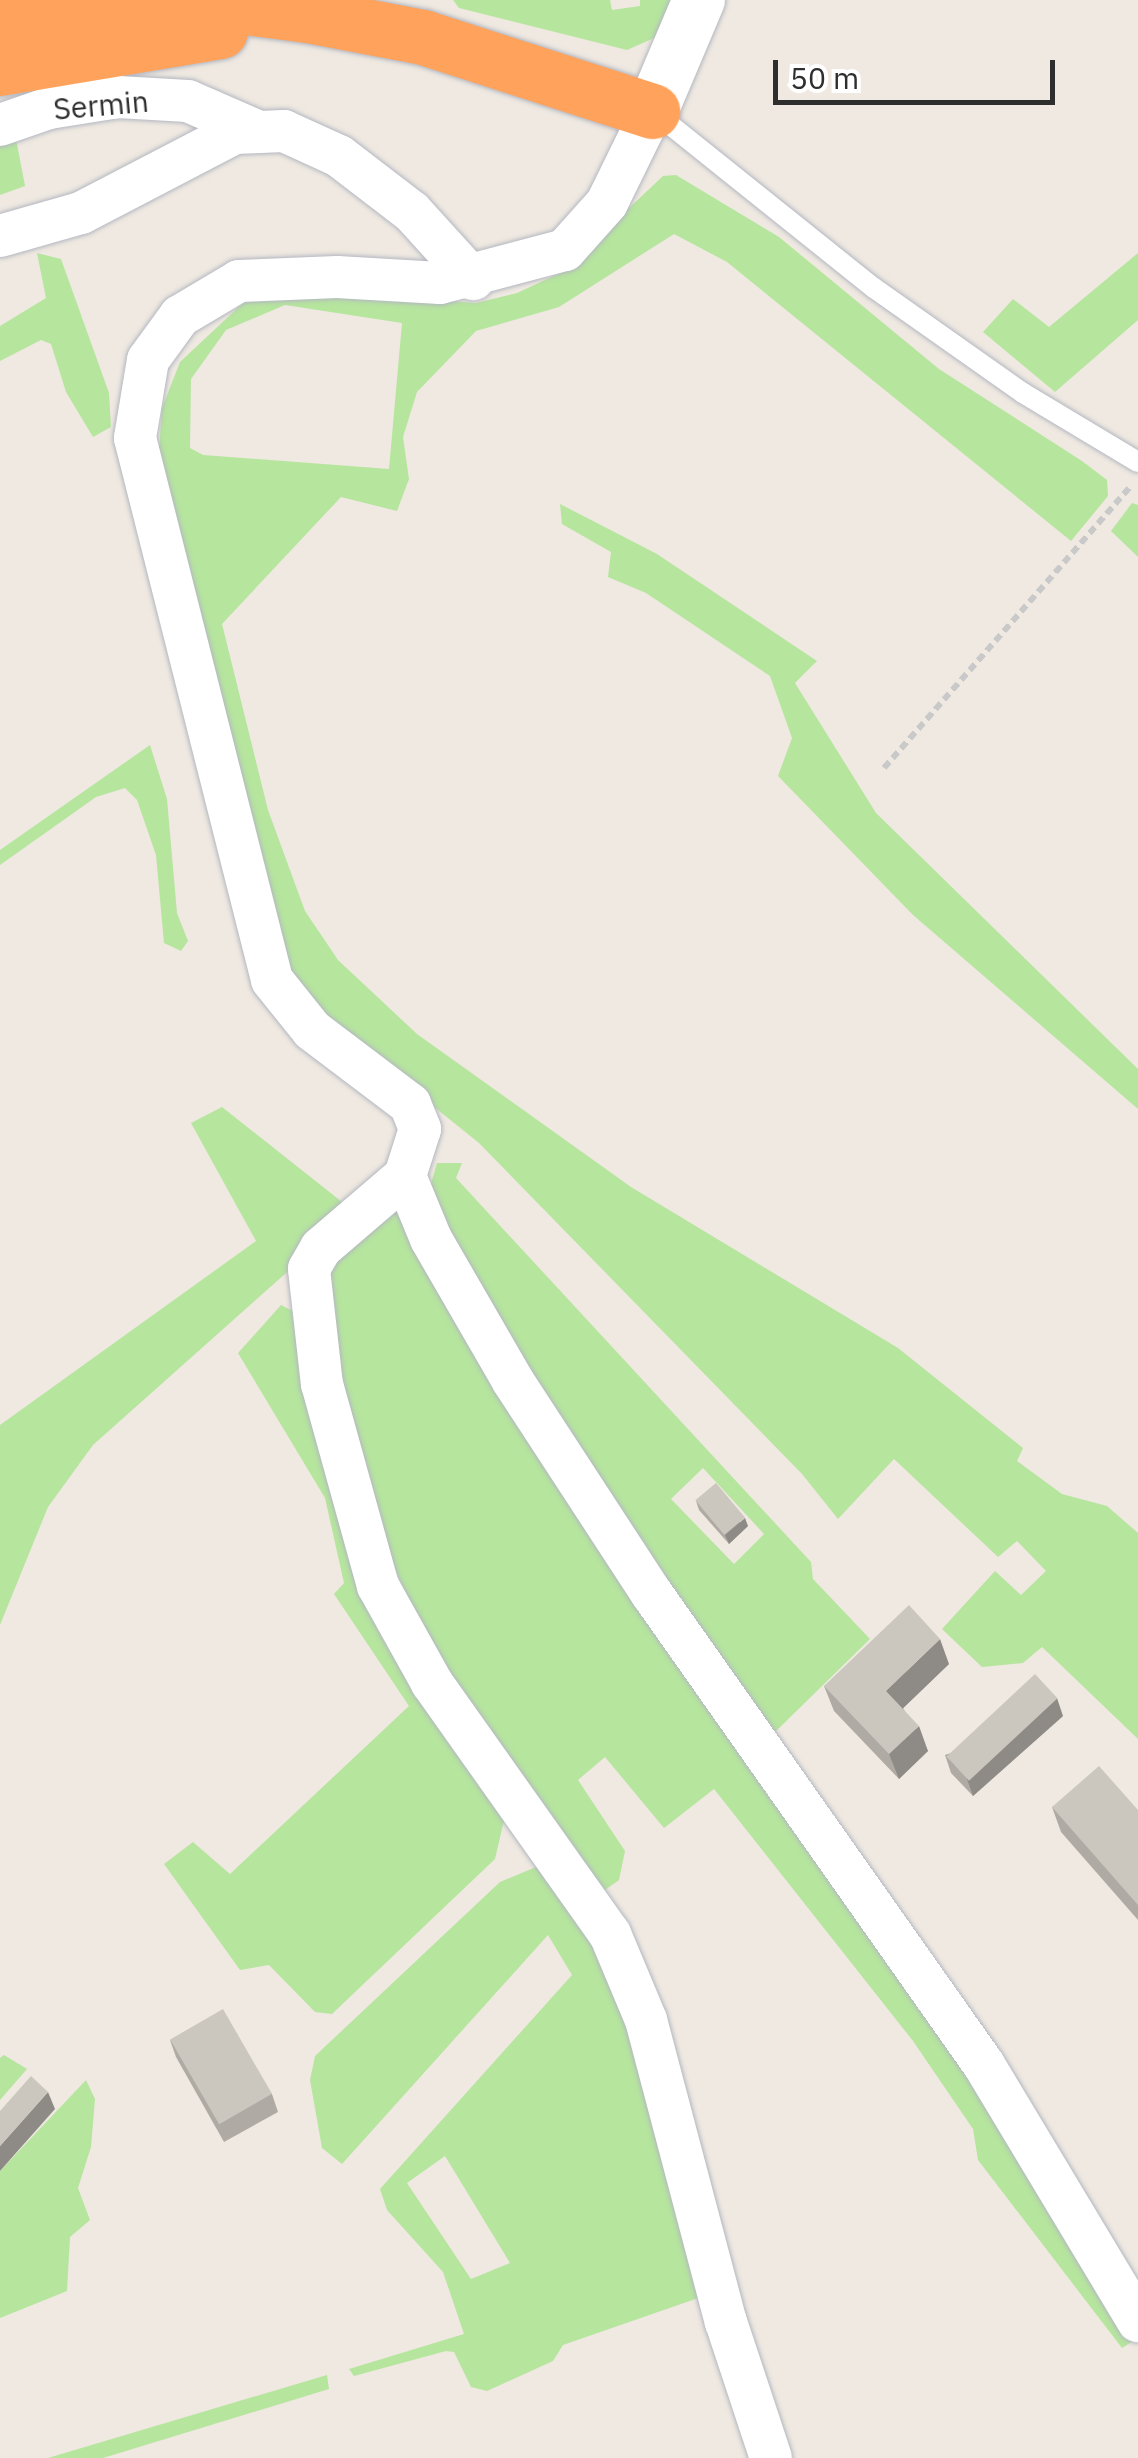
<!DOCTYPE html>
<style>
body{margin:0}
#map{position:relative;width:1138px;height:2458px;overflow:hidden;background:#efe9e1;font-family:"IBM Plex Sans",sans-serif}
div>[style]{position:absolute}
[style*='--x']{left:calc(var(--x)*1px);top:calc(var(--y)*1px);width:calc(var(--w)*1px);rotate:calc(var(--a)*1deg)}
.green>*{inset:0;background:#b6e59e}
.path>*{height:6px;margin-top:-3px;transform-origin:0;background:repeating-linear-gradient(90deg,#c9c9c9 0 8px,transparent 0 13px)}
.roads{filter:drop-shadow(0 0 2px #b4b7c1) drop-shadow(0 0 2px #b4b7c1)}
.service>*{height:20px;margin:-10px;padding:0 10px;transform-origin:10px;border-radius:10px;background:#fff}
.minor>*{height:42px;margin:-21px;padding:0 21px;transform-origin:21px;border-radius:21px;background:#fff}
.tertiary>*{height:52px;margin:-26px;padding:0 26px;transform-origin:26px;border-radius:26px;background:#fff}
.motorway>*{height:55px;margin:-27.5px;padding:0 27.5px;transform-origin:27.5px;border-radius:27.5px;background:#ffa35c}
.wall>*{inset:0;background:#afaba4}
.shaded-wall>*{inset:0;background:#8e8b86}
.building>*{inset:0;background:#cbc7bf;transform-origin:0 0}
span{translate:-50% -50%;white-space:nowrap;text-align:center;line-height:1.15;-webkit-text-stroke:8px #fff;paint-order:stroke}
.street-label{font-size:30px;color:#2e2e2e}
.scale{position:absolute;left:773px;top:60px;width:282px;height:45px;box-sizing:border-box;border:5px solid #2e2e2e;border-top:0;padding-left:12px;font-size:30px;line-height:35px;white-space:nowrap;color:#2e2e2e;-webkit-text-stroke:8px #fff;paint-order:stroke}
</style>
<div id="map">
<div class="green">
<div style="clip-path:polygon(453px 0,610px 0,612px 10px,640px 6px,640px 0,678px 0,661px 35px,627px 50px,459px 8px)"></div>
<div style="clip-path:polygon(16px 139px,25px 186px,0 195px,0 144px)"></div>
<div style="clip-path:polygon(evenodd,676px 175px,779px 237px,939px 369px,1082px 461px,1107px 480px,1108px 496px,1071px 541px,727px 262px,674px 234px,559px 307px,476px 331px,417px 392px,403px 437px,409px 479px,397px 511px,341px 497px,222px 624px,268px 810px,305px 911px,338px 960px,417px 1034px,631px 1187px,898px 1348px,1023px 1448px,1017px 1461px,1062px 1494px,1107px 1506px,1138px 1533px,1138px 1739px,1042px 1647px,1023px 1663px,982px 1667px,942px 1629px,995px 1571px,1021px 1595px,1046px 1571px,1017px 1541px,998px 1557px,894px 1459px,838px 1519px,802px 1474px,479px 1143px,305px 1003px,283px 964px,159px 450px,162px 408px,180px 362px,244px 302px,285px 289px,476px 303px,517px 293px,560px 273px,663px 176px,676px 175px,285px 305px,402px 323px,389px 469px,203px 455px,190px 448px,191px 379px,226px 330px,285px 305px)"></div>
<div style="clip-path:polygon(37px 253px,61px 259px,109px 393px,111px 427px,93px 437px,66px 392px,51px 344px,41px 340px,0 361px,0 326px,46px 298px)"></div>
<div style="clip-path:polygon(1138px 253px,1138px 320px,1055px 392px,983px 332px,1013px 299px,1049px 327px)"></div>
<div style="clip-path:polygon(1132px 503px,1138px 505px,1138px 557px,1111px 531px)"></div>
<div style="clip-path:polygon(560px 504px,657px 554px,817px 661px,795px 683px,876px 813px,1138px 1069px,1138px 1109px,913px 915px,778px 776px,792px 738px,770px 676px,646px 593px,608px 577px,611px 552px,562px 524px)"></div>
<div style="clip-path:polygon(150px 745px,167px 799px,177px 913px,188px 941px,181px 951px,164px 943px,156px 855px,137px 800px,125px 788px,96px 797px,0 865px,0 850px)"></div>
<div style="clip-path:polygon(222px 1107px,342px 1202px,318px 1226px,295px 1265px,93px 1445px,48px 1507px,0 1625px,0 1425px,256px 1241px,191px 1123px)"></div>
<div style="clip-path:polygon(evenodd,437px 1163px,462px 1163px,456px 1178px,811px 1562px,813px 1579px,870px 1639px,771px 1736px,475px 1289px,430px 1187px,437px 1163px,703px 1468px,764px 1534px,734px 1564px,671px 1499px,703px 1468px)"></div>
<div style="clip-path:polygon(399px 1206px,974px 2074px,1133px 2341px,1122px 2348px,978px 2160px,973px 2129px,913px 2041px,714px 1789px,664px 1828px,605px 1757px,578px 1780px,625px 1851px,619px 1880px,605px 1890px,497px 1745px,421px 1628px,378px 1531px,344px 1414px,325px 1293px,331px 1266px)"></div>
<div style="clip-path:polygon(281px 1305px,295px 1312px,309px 1387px,506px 1812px,495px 1859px,332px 2014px,315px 2012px,269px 1965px,240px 1970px,164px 1864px,193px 1842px,230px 1874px,409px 1706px,334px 1594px,344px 1583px,325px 1498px,238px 1353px)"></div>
<div style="clip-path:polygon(evenodd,543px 1864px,577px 1904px,630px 2013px,704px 2296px,563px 2345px,553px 2361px,487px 2391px,471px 2387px,454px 2352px,446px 2351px,354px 2376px,349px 2369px,464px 2334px,443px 2272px,387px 2210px,380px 2189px,572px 1975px,548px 1935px,342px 2164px,322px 2148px,310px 2080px,315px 2056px,500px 1882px,543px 1864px,445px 2156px,510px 2263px,471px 2279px,407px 2183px,445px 2156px)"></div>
<div style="clip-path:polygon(4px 2055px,27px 2069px,0 2100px,0 2058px)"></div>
<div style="clip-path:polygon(86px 2080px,95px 2099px,91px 2147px,78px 2188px,90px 2220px,70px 2237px,67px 2291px,0 2318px,0 2171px)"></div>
<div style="clip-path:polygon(327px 2375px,329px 2389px,103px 2458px,48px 2458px)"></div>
</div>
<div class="path">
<div style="--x:884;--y:768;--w:373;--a:-48.8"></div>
</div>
<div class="roads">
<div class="service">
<div style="--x:654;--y:112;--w:282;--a:38.7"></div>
<div style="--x:874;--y:288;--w:182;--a:35.2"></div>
<div style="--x:1023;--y:393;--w:134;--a:31"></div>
</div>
<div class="minor">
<div style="--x:652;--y:111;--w:102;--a:116.1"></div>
<div style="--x:607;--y:203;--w:63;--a:131.8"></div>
<div style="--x:565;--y:250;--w:129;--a:165.2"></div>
<div style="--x:440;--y:283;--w:103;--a:-176.7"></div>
<div style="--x:337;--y:277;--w:98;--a:177.7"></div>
<div style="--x:239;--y:281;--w:69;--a:149.3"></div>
<div style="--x:180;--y:316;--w:54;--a:126"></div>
<div style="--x:148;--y:360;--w:79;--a:99.5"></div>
<div style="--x:135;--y:438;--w:559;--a:75.81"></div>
<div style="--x:272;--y:980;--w:64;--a:51.3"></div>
<div style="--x:312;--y:1030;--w:123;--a:37.1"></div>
<div style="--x:410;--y:1104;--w:27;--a:68"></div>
<div style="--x:420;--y:1129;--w:49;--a:107.7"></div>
<div style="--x:405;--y:1176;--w:111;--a:139.4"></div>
<div style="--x:321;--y:1248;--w:24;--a:120"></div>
<div style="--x:309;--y:1269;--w:116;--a:83.6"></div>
<div style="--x:322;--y:1384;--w:210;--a:74.5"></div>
<div style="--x:378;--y:1586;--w:111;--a:60.9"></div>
<div style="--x:432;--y:1683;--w:308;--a:54.7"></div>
<div style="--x:610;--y:1934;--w:93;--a:67.3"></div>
<div style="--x:646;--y:2020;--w:312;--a:75.2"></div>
<div style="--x:726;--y:2322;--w:143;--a:71.7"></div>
<div style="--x:0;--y:125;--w:52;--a:-19.1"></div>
<div style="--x:49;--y:108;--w:70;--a:-9.1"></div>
<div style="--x:118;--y:97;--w:70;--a:3.3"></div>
<div style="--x:188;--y:101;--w:77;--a:23.6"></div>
<div style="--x:0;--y:236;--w:84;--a:-15.9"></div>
<div style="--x:81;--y:213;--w:174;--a:-27.5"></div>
<div style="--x:235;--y:133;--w:49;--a:-2.3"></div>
<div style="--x:284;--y:131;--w:60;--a:24.4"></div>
<div style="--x:339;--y:156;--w:92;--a:37.5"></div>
<div style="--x:412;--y:212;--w:91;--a:47.7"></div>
<div style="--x:405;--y:1176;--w:68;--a:67.6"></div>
<div style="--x:431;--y:1239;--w:164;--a:60"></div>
<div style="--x:513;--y:1381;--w:254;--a:56.9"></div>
<div style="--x:652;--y:1594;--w:576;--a:54.82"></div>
<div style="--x:984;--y:2065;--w:299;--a:59"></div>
</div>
<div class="tertiary">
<div style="--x:652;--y:111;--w:121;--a:-67.1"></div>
</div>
<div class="motorway">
<div style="--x:0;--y:14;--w:192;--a:-4.2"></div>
<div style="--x:191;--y:0;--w:117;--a:7.4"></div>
<div style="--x:307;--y:15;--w:118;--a:10.7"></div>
<div style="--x:423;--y:37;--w:241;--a:17.9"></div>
<div style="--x:0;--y:68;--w:223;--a:-9.5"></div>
</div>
</div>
<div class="wall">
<div style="clip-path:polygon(696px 1501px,748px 1526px,729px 1544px,699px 1510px)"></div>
<div style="clip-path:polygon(949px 1664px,903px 1708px,928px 1751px,899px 1779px,834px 1711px,824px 1686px)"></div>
<div style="clip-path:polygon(1063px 1716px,973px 1796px,951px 1773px,945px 1755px)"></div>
<div style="clip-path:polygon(1052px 1807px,1138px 1810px,1138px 1920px,1061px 1832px)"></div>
<div style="clip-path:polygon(170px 2040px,272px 2094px,278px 2112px,224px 2142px,176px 2057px)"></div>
</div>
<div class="shaded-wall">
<div style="clip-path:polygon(745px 1518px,748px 1526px,729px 1544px,725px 1535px)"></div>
<div style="clip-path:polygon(940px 1639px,949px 1664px,895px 1716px,886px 1691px)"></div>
<div style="clip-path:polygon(1057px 1698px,1063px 1716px,973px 1796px,967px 1779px)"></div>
<div style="clip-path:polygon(919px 1726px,928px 1751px,899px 1779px,889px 1754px)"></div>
<div style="clip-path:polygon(48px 2092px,55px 2109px,0 2171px,0 2146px)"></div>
</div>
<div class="building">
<div style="left:716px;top:1483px;width:45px;height:27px;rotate:50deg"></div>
<div style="clip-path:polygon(909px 1605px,940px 1639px,886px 1691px,919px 1726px,889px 1754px,824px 1686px)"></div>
<div style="left:1035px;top:1674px;width:33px;height:121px;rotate:47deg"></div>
<div style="clip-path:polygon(1099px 1766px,1138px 1810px,1138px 1905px,1052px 1807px)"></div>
<div style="left:223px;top:2009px;width:98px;height:61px;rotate:60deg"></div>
<div style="clip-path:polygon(31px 2076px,48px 2092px,0 2146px,0 2111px)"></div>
</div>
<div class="street-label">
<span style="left:101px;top:105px;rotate:-5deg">Sermin</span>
</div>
<div class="scale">50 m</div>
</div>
